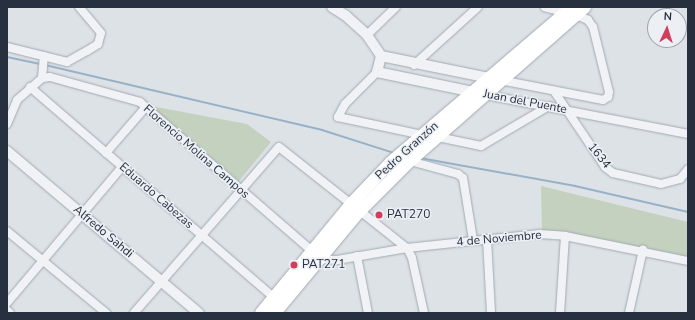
<!DOCTYPE html>
<meta charset="utf-8">
<style>
body{margin:0}
#map{position:relative;width:695px;height:320px;overflow:hidden;background:#dde2e7;font-family:"Nunito Sans",sans-serif}
div>[style]{position:absolute}
[style*='--x']{left:calc(var(--x)*1px);top:calc(var(--y)*1px);width:calc(var(--w)*1px);rotate:calc(var(--a)*1deg)}
.green>*{inset:0;background:#c4d1be}
.stream>*{height:2px;margin:-1px;padding:0 1px;transform-origin:1px;border-radius:1px;background:#97b2c8}
.roads{filter:drop-shadow(0 0 1px #a2a9b1) drop-shadow(0 0 1px #a2a9b1)}
.minor>*{height:8px;margin:-4px;padding:0 4px;transform-origin:4px;border-radius:4px;background:#f0f2f6}
.tertiary>*{height:10px;margin:-5px;padding:0 5px;transform-origin:5px;border-radius:5px;background:#f0f2f6}
.secondary>*{height:12px;margin:-6px;padding:0 6px;transform-origin:6px;border-radius:6px;background:#fff}
.dots>*{width:11px;height:11px;translate:-50% -50%;box-sizing:border-box;border:2px solid #ecf0f5;border-radius:50%}
span{translate:-50% -50%;white-space:nowrap;text-align:center;line-height:1.15;-webkit-text-stroke:3px #ecf0f5;paint-order:stroke}
.street-label{font-size:12px;color:#26303e}
.poi-label{font-size:12px;color:#26303e}
.left{translate:0 -50%;text-align:left}
.frame{position:absolute;inset:0;border:8px solid #26303e;pointer-events:none}
.north{position:absolute;left:647px;top:8px;width:40px;height:40px;box-sizing:border-box;background:#ecf0f5;border:1px solid #9da3ac;border-radius:50%;rotate:4deg;font-size:11px;font-weight:700;line-height:16px;text-align:center;color:#26303e}
.north::after{content:'';display:block;margin:auto;width:14px;height:18px;background:#d03e5e;clip-path:polygon(50% 0,100% 100%,50% 72%,0 100%)}
</style>
<div id="map">
<div class="green">
<div style="clip-path:polygon(151px 106px,247px 124px,271px 142px,239px 181px)"></div>
<div style="clip-path:polygon(541px 186px,688px 222px,688px 258px,542px 233px)"></div>
</div>
<div class="stream">
<div style="--x:7;--y:57;--w:35;--a:12"></div>
<div style="--x:45;--y:65;--w:285;--a:13.2"></div>
<div style="--x:322;--y:130;--w:76;--a:17.7"></div>
<div style="--x:420;--y:158;--w:158;--a:10.2"></div>
<div style="--x:575;--y:186;--w:116;--a:13"></div>
</div>
<div class="roads">
<div class="minor">
<div style="--x:367;--y:35;--w:40;--a:-44"></div>
<div style="--x:7;--y:47;--w:62;--a:14"></div>
<div style="--x:67;--y:62;--w:23;--a:-29"></div>
<div style="--x:87;--y:51;--w:13;--a:-32"></div>
<div style="--x:98;--y:44;--w:11;--a:-75"></div>
<div style="--x:101;--y:33;--w:34;--a:-130"></div>
<div style="--x:414;--y:65;--w:86;--a:-42.2"></div>
<div style="--x:377;--y:72;--w:45;--a:135"></div>
<div style="--x:345;--y:104;--w:15;--a:118"></div>
<div style="--x:338;--y:117;--w:87;--a:12"></div>
<div style="--x:42;--y:78;--w:8;--a:-7"></div>
<div style="--x:50;--y:77;--w:93;--a:15.5"></div>
<div style="--x:140;--y:102;--w:240;--a:40.9"></div>
<div style="--x:321;--y:259;--w:16;--a:4"></div>
<div style="--x:337;--y:260;--w:71;--a:-9.7"></div>
<div style="--x:407;--y:248;--w:133;--a:-6.1"></div>
<div style="--x:539;--y:234;--w:26;--a:4"></div>
<div style="--x:565;--y:236;--w:126;--a:11.5"></div>
<div style="--x:500;--y:80;--w:105;--a:11"></div>
<div style="--x:603;--y:100;--w:6;--a:-31"></div>
<div style="--x:608;--y:97;--w:5;--a:-79"></div>
<div style="--x:609;--y:92;--w:67;--a:-103.8"></div>
<div style="--x:593;--y:27;--w:9;--a:-126"></div>
<div style="--x:588;--y:20;--w:13;--a:-157"></div>
<div style="--x:576;--y:15;--w:32;--a:-166"></div>
<div style="--x:30;--y:87;--w:326;--a:40.8"></div>
<div style="--x:554;--y:91;--w:92;--a:56.1"></div>
<div style="--x:605;--y:167;--w:10;--a:37"></div>
<div style="--x:613;--y:173;--w:49;--a:12.9"></div>
<div style="--x:661;--y:184;--w:20;--a:-15"></div>
<div style="--x:680;--y:179;--w:13;--a:-51"></div>
<div style="--x:486;--y:95;--w:206;--a:10.9"></div>
<div style="--x:7;--y:124;--w:26;--a:-67"></div>
<div style="--x:17;--y:100;--w:33;--a:-41"></div>
<div style="--x:42;--y:78;--w:22;--a:-85"></div>
<div style="--x:438;--y:137;--w:44;--a:11.8"></div>
<div style="--x:481;--y:146;--w:79;--a:-30.5"></div>
<div style="--x:106;--y:153;--w:60;--a:-49.1"></div>
<div style="--x:410;--y:161;--w:50;--a:15.2"></div>
<div style="--x:458;--y:174;--w:6;--a:39"></div>
<div style="--x:463;--y:178;--w:63;--a:80.8"></div>
<div style="--x:7;--y:231;--w:129;--a:39.6"></div>
<div style="--x:487;--y:239;--w:74;--a:86.9"></div>
<div style="--x:357;--y:256;--w:58;--a:79.1"></div>
<div style="--x:7;--y:303;--w:178;--a:-49.8"></div>
<div style="--x:7;--y:310;--w:4;--a:45"></div>
<div style="--x:134;--y:313;--w:220;--a:-48.9"></div>
<div style="--x:279;--y:147;--w:163;--a:38.3"></div>
<div style="--x:407;--y:248;--w:11;--a:63"></div>
<div style="--x:412;--y:258;--w:56;--a:77.7"></div>
<div style="--x:560;--y:313;--w:77;--a:-86.3"></div>
<div style="--x:629;--y:313;--w:65;--a:-77.5"></div>
</div>
<div class="tertiary">
<div style="--x:332;--y:7;--w:15;--a:32"></div>
<div style="--x:345;--y:15;--w:30;--a:42"></div>
<div style="--x:367;--y:35;--w:25;--a:56"></div>
<div style="--x:381;--y:56;--w:16;--a:104"></div>
<div style="--x:377;--y:72;--w:103;--a:11.7"></div>
<div style="--x:381;--y:56;--w:115;--a:11.5"></div>
<div style="--x:7;--y:151;--w:251;--a:40.2"></div>
</div>
<div class="secondary">
<div style="--x:261;--y:313;--w:140;--a:-50.5"></div>
<div style="--x:350;--y:205;--w:59;--a:-46.4"></div>
<div style="--x:391;--y:162;--w:238;--a:-40.6"></div>
<div style="--x:275;--y:313;--w:131;--a:-50.3"></div>
<div style="--x:359;--y:212;--w:72;--a:-45"></div>
<div style="--x:410;--y:161;--w:233;--a:-41.3"></div>
</div>
</div>
<div class="dots">
<div style="left:379px;top:215px;background:#d03e5e"></div>
<div style="left:294px;top:265px;background:#d03e5e"></div>
</div>
<div class="street-label">
<span style="left:525px;top:102px;rotate:11deg">Juan del Puente</span>
<span style="left:407px;top:151px;rotate:-42deg">Pedro Granzón</span>
<span style="left:196px;top:152px;rotate:41deg">Florencio Molina Campos</span>
<span style="left:599px;top:156px;rotate:51deg">1634</span>
<span style="left:156px;top:196px;rotate:41deg">Eduardo Cabezas</span>
<span style="left:103px;top:232px;rotate:40deg">Alfredo Sahdi</span>
<span style="left:499px;top:239px;rotate:-5deg">4 de Noviembre</span>
</div>
<div class="poi-label">
<span class="left" style="left:387px;top:215px">PAT270</span>
<span class="left" style="left:302px;top:265px">PAT271</span>
</div>
<div class="frame"></div>
<div class="north">N</div>
</div>
